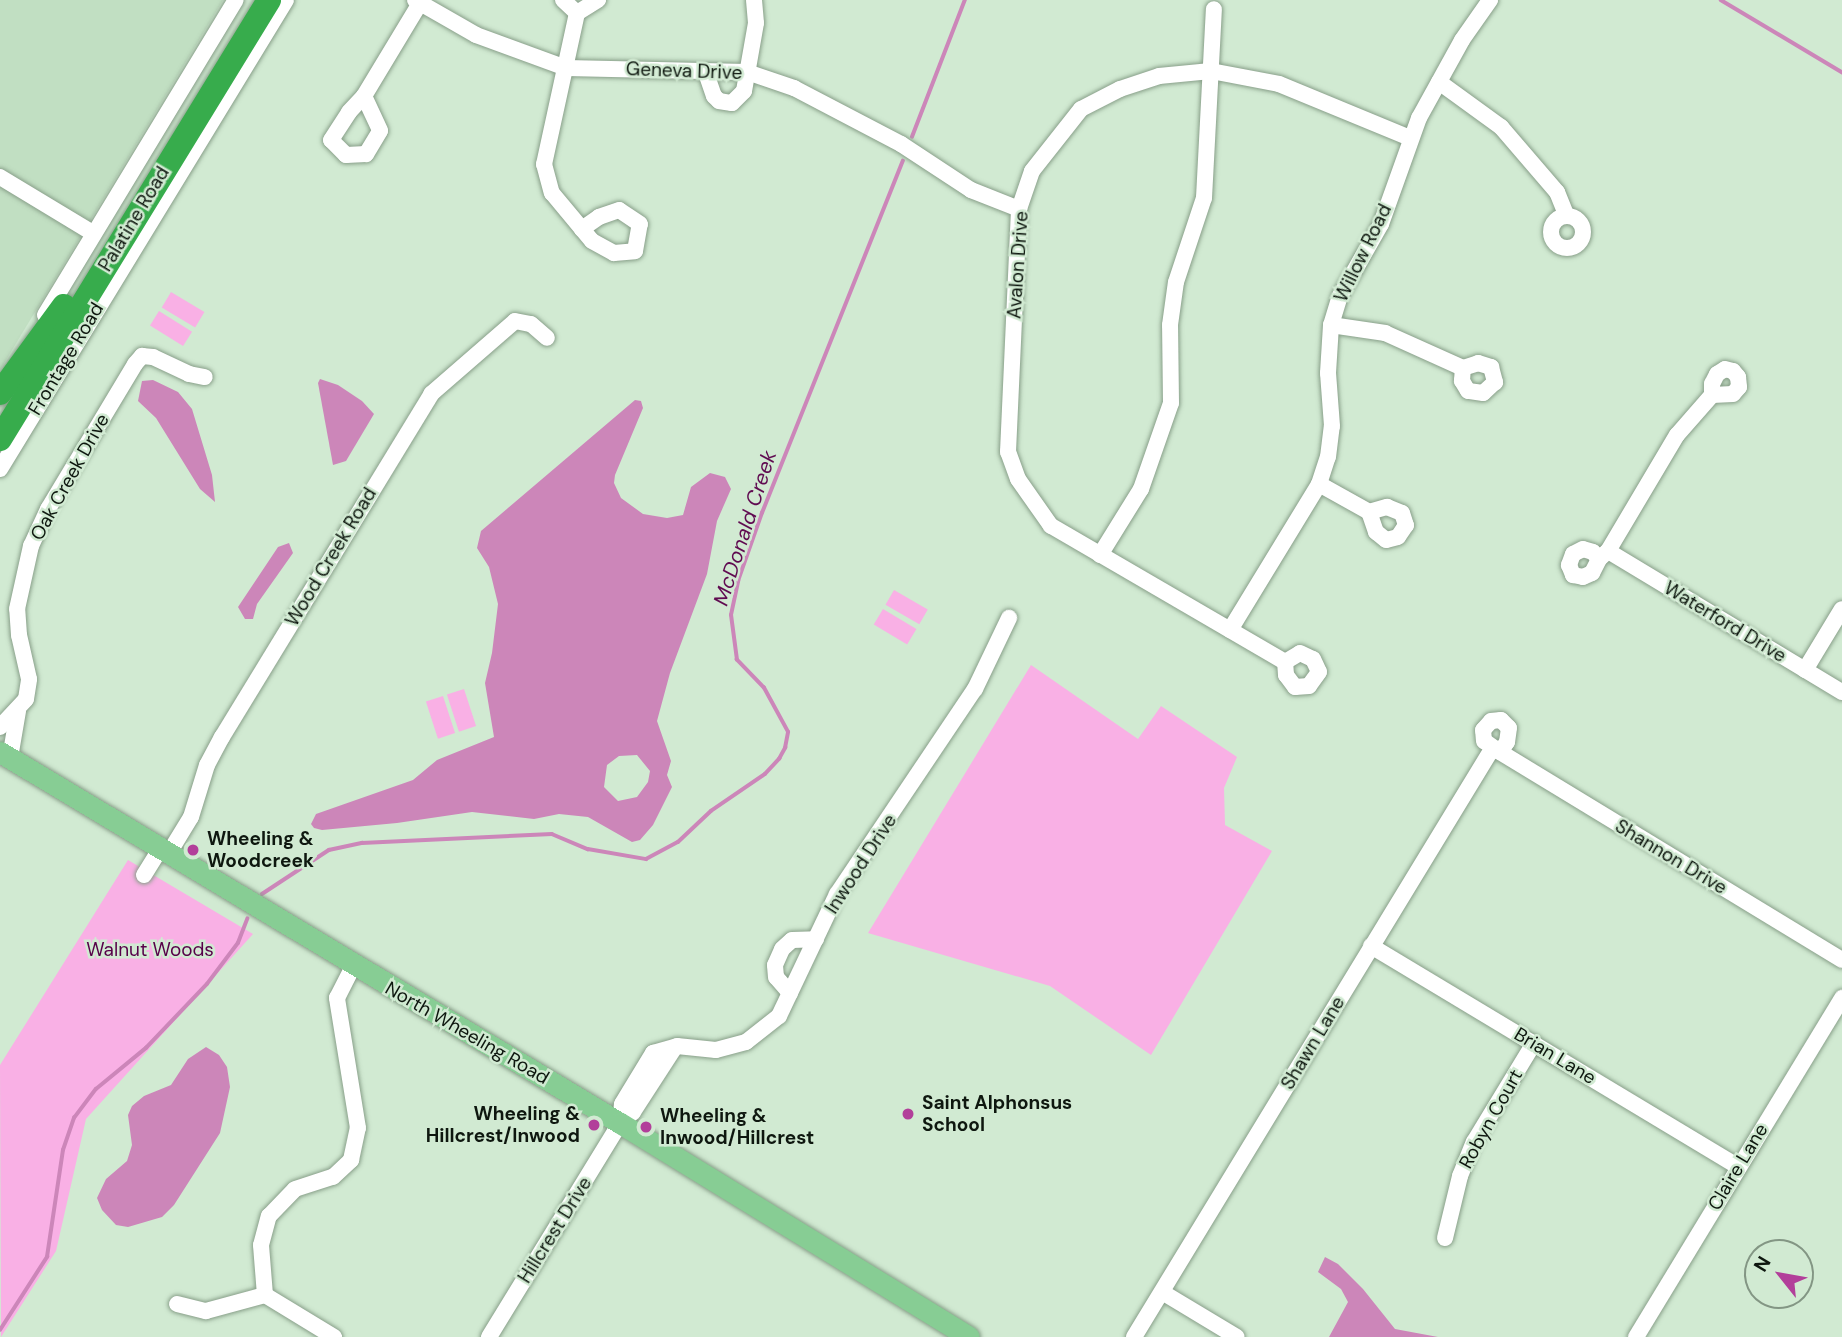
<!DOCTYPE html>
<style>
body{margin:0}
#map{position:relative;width:1842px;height:1337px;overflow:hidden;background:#d1ead2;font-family:"DM Sans",sans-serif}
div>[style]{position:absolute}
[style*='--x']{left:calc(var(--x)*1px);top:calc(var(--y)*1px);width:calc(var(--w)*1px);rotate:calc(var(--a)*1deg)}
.built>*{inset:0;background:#c1dfc2}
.green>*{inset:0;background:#f9b0e5;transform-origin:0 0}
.water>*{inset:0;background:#cc86b9}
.stream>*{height:3.5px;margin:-1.75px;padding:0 1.75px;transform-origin:1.75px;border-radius:1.75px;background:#cc86b9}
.roads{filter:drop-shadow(0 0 2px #889f89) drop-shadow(0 0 2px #889f89)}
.minor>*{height:16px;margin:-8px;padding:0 8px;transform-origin:8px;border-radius:8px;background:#fff}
.minor>.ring{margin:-8px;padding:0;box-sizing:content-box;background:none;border:16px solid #fff;border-radius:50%}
.major>*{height:21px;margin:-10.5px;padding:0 10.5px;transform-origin:10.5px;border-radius:10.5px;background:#87cd94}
.highway>*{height:24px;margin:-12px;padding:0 12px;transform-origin:12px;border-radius:12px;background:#37ac4c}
.dots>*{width:19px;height:19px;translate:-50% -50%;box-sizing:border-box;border:4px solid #d1ead2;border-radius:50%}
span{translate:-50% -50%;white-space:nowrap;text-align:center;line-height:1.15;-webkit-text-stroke:5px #d1ead2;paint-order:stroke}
.street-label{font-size:19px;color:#0e170f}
.poi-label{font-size:19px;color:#0e170f;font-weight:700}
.left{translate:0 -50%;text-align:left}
.right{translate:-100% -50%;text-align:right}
.park-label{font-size:19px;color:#570049}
.water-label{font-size:21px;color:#600b51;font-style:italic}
.north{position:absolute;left:1744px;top:1239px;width:70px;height:70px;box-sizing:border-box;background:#d1ead2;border:2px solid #839684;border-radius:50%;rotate:301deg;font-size:19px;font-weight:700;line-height:28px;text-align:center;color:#0e170f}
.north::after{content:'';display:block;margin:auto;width:24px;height:32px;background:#b23f9a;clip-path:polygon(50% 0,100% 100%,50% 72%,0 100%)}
</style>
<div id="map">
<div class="built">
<div style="clip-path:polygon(0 0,223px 0,0 370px)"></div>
</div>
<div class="green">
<div style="left:171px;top:292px;width:39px;height:18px;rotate:31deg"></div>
<div style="left:159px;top:311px;width:39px;height:17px;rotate:32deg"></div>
<div style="left:894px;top:590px;width:39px;height:17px;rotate:30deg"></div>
<div style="left:883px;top:609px;width:39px;height:18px;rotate:31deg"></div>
<div style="clip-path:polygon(1031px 665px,1138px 739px,1161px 706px,1237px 757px,1224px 788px,1225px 825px,1272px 851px,1151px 1055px,1050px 986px,868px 933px)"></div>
<div style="left:464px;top:689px;width:39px;height:18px;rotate:72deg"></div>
<div style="left:443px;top:696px;width:39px;height:18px;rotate:72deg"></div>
<div style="clip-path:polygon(128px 860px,253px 934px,86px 1119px,56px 1251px,1px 1337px,0 1065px)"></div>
</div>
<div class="water">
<div style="clip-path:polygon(320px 379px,338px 385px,362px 401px,374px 414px,346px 461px,333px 465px,318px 383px)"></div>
<div style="clip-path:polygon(153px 380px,178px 392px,192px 409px,212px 475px,215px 502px,200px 489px,156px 418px,138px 401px,142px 381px)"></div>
<div style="clip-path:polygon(evenodd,635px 400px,641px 401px,643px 408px,615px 475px,614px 483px,621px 498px,643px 514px,667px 518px,683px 515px,691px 487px,710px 473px,725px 477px,731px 489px,717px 521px,707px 574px,670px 673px,657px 721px,671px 761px,667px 775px,672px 787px,653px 825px,640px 840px,632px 842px,588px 817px,559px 814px,534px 819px,472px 812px,397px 823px,322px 830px,314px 828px,311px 824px,316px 814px,413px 780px,437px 760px,494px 737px,485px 683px,492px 653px,498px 604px,489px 567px,477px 548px,481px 531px,635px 400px,637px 755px,650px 771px,648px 782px,637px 797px,618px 801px,604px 787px,607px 765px,619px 756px,637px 755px)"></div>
<div style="clip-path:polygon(289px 543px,293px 553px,257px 604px,253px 619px,245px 619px,238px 607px,278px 547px)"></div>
<div style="clip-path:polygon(206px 1047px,219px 1055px,227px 1067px,230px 1087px,220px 1133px,174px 1205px,162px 1217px,128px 1227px,116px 1225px,102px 1210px,97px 1198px,106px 1179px,127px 1161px,132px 1145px,128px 1115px,132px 1106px,144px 1096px,171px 1085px,188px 1059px)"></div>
<div style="clip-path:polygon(1325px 1257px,1338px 1264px,1363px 1289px,1395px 1329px,1438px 1337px,1329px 1337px,1348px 1302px,1341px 1289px,1318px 1272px)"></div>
</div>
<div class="stream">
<div style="--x:1721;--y:0;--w:141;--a:30.8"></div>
<div style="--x:912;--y:137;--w:147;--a:-68.9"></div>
<div style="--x:262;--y:894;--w:80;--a:-33.3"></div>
<div style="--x:329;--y:850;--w:34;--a:-12"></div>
<div style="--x:362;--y:843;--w:190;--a:-2.7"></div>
<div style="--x:552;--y:834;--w:39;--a:23"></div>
<div style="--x:588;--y:849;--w:59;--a:9.8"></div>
<div style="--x:646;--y:859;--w:36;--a:-28"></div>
<div style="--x:678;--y:842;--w:45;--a:-43.2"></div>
<div style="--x:711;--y:811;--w:65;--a:-34.4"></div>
<div style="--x:765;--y:774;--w:21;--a:-47"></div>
<div style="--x:779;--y:759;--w:13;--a:-61"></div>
<div style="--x:785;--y:748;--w:16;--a:-79"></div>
<div style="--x:788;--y:732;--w:50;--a:-118.6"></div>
<div style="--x:764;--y:688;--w:39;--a:-134"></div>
<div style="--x:737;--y:660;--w:45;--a:-97.6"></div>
<div style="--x:731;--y:615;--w:35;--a:-78"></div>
<div style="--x:738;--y:581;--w:72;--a:-70.6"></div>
<div style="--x:762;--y:513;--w:379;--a:-68.2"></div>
<div style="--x:0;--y:1330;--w:87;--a:-57.2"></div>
<div style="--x:47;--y:1257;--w:108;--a:-81.5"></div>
<div style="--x:63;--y:1150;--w:34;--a:-71"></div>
<div style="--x:74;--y:1118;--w:36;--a:-53"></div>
<div style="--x:96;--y:1089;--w:65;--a:-39.4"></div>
<div style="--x:146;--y:1048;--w:88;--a:-46.4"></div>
<div style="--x:207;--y:984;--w:51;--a:-52.9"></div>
<div style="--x:238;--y:943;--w:26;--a:-69"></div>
</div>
<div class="roads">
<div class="minor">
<div style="--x:415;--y:0;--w:70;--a:29.8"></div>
<div style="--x:476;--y:35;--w:96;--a:20.1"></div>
<div style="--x:566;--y:68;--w:181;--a:1.3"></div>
<div style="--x:747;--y:72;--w:50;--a:18.8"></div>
<div style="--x:794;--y:88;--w:121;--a:27.6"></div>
<div style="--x:901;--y:144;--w:84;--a:33.3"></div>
<div style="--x:971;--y:190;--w:52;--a:21.6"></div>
<div style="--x:563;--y:0;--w:19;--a:43"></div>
<div style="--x:577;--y:13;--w:155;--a:102.3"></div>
<div style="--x:544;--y:164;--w:30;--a:75"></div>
<div style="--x:552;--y:193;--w:62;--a:50.2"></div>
<div style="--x:592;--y:241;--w:25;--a:29"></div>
<div style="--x:614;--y:253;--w:21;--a:-5"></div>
<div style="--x:635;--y:251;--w:27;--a:-80"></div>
<div style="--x:640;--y:224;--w:25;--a:-146"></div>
<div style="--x:619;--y:210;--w:21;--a:161"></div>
<div style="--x:599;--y:217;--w:21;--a:145"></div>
<div style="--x:577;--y:13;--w:25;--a:-32"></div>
<div style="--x:706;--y:73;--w:24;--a:71"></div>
<div style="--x:714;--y:96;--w:7;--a:45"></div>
<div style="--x:719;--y:101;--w:13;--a:9"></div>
<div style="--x:732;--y:103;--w:17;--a:-45"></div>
<div style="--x:744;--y:91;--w:69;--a:-80"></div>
<div style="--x:756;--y:23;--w:23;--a:-95"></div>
<div style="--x:1439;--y:82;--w:77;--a:36"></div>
<div style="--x:1501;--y:127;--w:86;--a:49.3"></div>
<div style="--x:1557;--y:192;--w:24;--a:68"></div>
<div style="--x:364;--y:96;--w:38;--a:65"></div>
<div style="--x:380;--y:131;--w:27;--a:121"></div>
<div style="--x:366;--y:154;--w:20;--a:177"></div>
<div style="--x:346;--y:155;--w:21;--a:-135"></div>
<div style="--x:331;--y:140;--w:33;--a:-57"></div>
<div style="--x:349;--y:112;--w:22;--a:-47"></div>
<div style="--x:364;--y:96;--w:109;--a:-58.9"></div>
<div style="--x:0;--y:177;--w:109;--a:31.1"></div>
<div class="ring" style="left:1551px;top:216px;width:16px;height:16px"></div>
<div style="--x:45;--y:315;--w:368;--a:-58.8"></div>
<div style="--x:1331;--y:325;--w:55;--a:8.4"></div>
<div style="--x:1385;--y:333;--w:85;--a:24.2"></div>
<div style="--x:1478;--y:363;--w:14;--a:17"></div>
<div style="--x:1491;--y:367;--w:16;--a:75"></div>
<div style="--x:1495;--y:382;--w:16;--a:137"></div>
<div style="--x:1483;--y:393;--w:15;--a:-172"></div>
<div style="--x:1468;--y:391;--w:12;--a:-121"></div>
<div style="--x:1462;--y:381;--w:13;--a:-86"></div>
<div style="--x:1463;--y:368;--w:16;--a:-18"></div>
<div style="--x:1725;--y:369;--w:8;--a:14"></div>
<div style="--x:1733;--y:371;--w:8;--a:50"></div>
<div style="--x:1738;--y:377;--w:10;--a:84"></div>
<div style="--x:1739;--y:387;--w:9;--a:131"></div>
<div style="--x:1733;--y:394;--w:21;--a:177"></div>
<div style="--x:1712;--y:395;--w:11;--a:-90"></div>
<div style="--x:1712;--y:384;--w:11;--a:-63"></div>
<div style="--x:1717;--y:374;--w:9;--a:-32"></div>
<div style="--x:0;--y:469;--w:549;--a:-58.62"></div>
<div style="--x:1319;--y:484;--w:57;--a:29.2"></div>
<div style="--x:1387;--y:507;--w:16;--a:22"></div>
<div style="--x:1402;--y:513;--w:13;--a:72"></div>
<div style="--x:1406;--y:525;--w:14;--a:124"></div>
<div style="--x:1398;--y:537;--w:12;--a:166"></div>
<div style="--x:1386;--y:540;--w:13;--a:-141"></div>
<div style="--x:1376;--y:532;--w:21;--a:-109"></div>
<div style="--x:1369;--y:512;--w:19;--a:-16"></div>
<div style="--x:1608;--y:551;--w:273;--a:31.1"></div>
<div style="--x:1100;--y:555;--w:78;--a:-58.2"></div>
<div style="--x:1141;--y:489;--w:91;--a:-70.8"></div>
<div style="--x:1171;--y:403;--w:78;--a:-90.7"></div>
<div style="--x:1170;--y:325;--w:43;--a:-82.1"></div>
<div style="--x:1176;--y:282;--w:89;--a:-71.6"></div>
<div style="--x:1204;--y:198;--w:189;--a:-87"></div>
<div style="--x:1599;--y:559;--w:9;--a:-131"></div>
<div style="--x:1593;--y:552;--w:10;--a:-163"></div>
<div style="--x:1583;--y:549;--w:11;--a:153"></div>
<div style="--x:1573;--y:554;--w:12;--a:110"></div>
<div style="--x:1569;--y:565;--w:11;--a:68"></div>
<div style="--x:1573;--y:575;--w:10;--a:11"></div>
<div style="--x:1583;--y:577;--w:10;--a:-24"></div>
<div style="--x:1592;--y:573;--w:16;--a:-63"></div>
<div style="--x:1599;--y:559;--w:12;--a:-42"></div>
<div style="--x:1608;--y:551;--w:135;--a:-59.3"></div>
<div style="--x:1677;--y:435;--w:53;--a:-48.8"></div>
<div style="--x:1230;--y:630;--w:171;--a:-58.6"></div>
<div style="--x:1319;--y:484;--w:28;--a:-72"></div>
<div style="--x:1328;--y:457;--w:31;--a:-83"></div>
<div style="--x:1332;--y:426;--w:53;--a:-94.3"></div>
<div style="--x:1328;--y:373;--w:48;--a:-86.4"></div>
<div style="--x:1331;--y:325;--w:30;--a:-73"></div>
<div style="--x:1340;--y:296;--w:83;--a:-60.3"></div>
<div style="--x:1381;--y:224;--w:113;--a:-70.3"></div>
<div style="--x:1419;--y:118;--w:89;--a:-61.1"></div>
<div style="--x:1462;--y:40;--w:49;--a:-55"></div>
<div style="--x:1300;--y:653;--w:14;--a:25"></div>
<div style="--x:1313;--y:659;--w:14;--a:65"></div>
<div style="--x:1319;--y:672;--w:17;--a:126"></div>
<div style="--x:1309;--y:686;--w:14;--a:176"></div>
<div style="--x:1295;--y:687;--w:15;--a:-127"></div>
<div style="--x:1286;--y:675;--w:13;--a:-94"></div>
<div style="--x:1285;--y:662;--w:17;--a:-31"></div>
<div style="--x:1285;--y:662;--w:271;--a:-149.8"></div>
<div style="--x:1051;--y:526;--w:57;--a:-125.1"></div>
<div style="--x:1018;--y:479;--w:29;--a:-110"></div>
<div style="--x:1008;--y:452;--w:243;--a:-87.4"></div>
<div style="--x:1019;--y:209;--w:40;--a:-71.1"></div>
<div style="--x:1032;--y:171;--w:79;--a:-51.7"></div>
<div style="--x:1081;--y:109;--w:44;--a:-27.1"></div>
<div style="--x:1120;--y:89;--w:41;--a:-18.4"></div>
<div style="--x:1159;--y:76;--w:52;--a:-5.5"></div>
<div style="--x:1211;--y:71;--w:69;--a:10.8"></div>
<div style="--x:1279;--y:84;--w:142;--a:22.4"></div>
<div style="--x:1805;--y:670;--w:71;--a:-58.8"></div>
<div style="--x:1501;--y:720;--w:11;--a:45"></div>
<div style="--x:1509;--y:728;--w:14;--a:98"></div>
<div style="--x:1507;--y:742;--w:12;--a:125"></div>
<div style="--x:1500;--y:752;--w:19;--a:-145"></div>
<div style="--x:1484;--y:741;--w:11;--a:-95"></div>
<div style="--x:1483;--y:730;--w:12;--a:-48"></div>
<div style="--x:1491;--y:721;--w:10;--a:-6"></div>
<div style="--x:0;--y:727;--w:38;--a:-47"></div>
<div style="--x:26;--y:699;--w:20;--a:-81"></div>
<div style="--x:29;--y:679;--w:45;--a:-102.8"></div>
<div style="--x:19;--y:635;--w:26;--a:-94"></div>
<div style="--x:17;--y:609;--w:65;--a:-77.5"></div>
<div style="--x:31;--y:546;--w:41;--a:-65.3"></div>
<div style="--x:48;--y:509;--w:169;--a:-59"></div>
<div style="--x:135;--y:364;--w:11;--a:-49"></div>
<div style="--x:142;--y:356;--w:11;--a:5"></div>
<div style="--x:153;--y:357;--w:40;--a:25"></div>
<div style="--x:189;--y:374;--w:16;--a:11"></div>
<div style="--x:1500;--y:752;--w:400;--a:31.3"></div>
<div style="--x:10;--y:758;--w:48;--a:-80.3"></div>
<div style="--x:169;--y:853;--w:42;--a:-58.6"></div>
<div style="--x:191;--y:817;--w:54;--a:-72.9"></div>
<div style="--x:207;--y:765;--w:32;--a:-62"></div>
<div style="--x:222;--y:737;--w:402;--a:-58.6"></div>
<div style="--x:431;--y:394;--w:111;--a:-41"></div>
<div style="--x:515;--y:321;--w:16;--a:11"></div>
<div style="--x:531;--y:324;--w:21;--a:41"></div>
<div style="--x:144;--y:875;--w:32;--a:-58"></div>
<div style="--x:1371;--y:946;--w:429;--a:31"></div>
<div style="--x:790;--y:993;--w:21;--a:-131"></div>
<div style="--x:776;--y:977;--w:12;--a:-95"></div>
<div style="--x:775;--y:965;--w:17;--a:-66"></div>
<div style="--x:782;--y:949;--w:13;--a:-42"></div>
<div style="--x:792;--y:940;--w:24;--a:-2"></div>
<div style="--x:620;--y:1123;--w:19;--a:-84"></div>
<div style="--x:622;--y:1104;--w:60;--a:-58.7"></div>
<div style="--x:653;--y:1053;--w:25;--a:-16"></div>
<div style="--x:677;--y:1046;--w:39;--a:6"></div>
<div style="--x:716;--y:1050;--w:31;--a:-15"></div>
<div style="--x:746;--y:1042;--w:42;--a:-38.2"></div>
<div style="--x:779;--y:1016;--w:135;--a:-64.6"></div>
<div style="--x:837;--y:894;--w:247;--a:-56.1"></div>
<div style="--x:975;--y:689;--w:79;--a:-64.4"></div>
<div style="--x:1445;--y:1238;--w:64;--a:-76.4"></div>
<div style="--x:1460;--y:1176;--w:37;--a:-68"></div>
<div style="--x:1474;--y:1142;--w:116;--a:-58.8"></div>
<div style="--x:1162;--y:1292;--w:87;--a:31"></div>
<div style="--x:265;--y:1295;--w:50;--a:-94.6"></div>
<div style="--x:261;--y:1245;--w:30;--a:-75"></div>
<div style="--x:269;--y:1216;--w:37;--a:-46"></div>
<div style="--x:295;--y:1189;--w:40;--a:-18"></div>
<div style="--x:333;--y:1177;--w:25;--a:-43"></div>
<div style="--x:351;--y:1160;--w:33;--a:-78"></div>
<div style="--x:358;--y:1128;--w:132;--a:-99.2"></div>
<div style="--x:337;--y:998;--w:36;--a:-63"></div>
<div style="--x:265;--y:1295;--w:81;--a:31.3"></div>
<div style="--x:177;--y:1304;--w:30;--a:14"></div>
<div style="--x:206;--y:1311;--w:61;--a:-15.2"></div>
<div style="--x:489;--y:1337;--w:251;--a:-58.5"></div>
<div style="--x:620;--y:1123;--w:17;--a:-40"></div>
<div style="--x:633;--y:1112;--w:77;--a:-57.1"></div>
<div style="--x:1134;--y:1337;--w:688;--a:-58.67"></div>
<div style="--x:1636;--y:1337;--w:397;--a:-58.7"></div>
</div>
<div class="major">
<div style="--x:0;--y:752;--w:723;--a:30.9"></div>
<div style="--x:620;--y:1123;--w:409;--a:31.5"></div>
</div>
<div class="highway">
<div style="--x:0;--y:393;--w:108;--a:-53.7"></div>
<div style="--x:0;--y:439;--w:515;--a:-58.5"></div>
</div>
</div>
<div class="dots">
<div style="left:193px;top:850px;background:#b23f9a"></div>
<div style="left:908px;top:1114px;background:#b23f9a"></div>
<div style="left:594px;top:1125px;background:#b23f9a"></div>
<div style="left:646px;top:1127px;background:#b23f9a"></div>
</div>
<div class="street-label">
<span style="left:684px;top:71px;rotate:2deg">Geneva Drive</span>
<span style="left:134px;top:219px;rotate:-59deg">Palatine Road</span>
<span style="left:1363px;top:253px;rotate:-64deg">Willow Road</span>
<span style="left:1018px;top:265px;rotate:-86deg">Avalon Drive</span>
<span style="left:66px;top:359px;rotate:-59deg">Frontage Road</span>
<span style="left:70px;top:477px;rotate:-61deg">Oak Creek Drive</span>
<span style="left:331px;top:557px;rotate:-59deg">Wood Creek Road</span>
<span style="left:1725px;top:622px;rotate:31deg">Waterford Drive</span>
<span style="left:1671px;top:857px;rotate:31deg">Shannon Drive</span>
<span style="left:861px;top:864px;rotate:-57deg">Inwood Drive</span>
<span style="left:467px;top:1033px;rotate:30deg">North Wheeling Road</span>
<span style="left:1313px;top:1043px;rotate:-59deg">Shawn Lane</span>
<span style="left:1555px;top:1056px;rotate:31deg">Brian Lane</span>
<span style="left:1491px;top:1119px;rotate:-61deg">Robyn Court</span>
<span style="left:1738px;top:1167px;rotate:-59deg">Claire Lane</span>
<span style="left:555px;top:1230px;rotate:-58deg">Hillcrest Drive</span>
</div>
<div class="poi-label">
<span class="left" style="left:207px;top:850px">Wheeling &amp;<br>Woodcreek</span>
<span class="left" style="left:922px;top:1114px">Saint Alphonsus<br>School</span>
<span class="right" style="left:580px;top:1125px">Wheeling &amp;<br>Hillcrest/Inwood</span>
<span class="left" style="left:660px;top:1127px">Wheeling &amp;<br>Inwood/Hillcrest</span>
</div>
<div class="park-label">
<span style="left:150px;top:950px">Walnut Woods</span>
</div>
<div class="water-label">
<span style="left:745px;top:528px;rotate:-72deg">McDonald Creek</span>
</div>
<div class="north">N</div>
</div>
